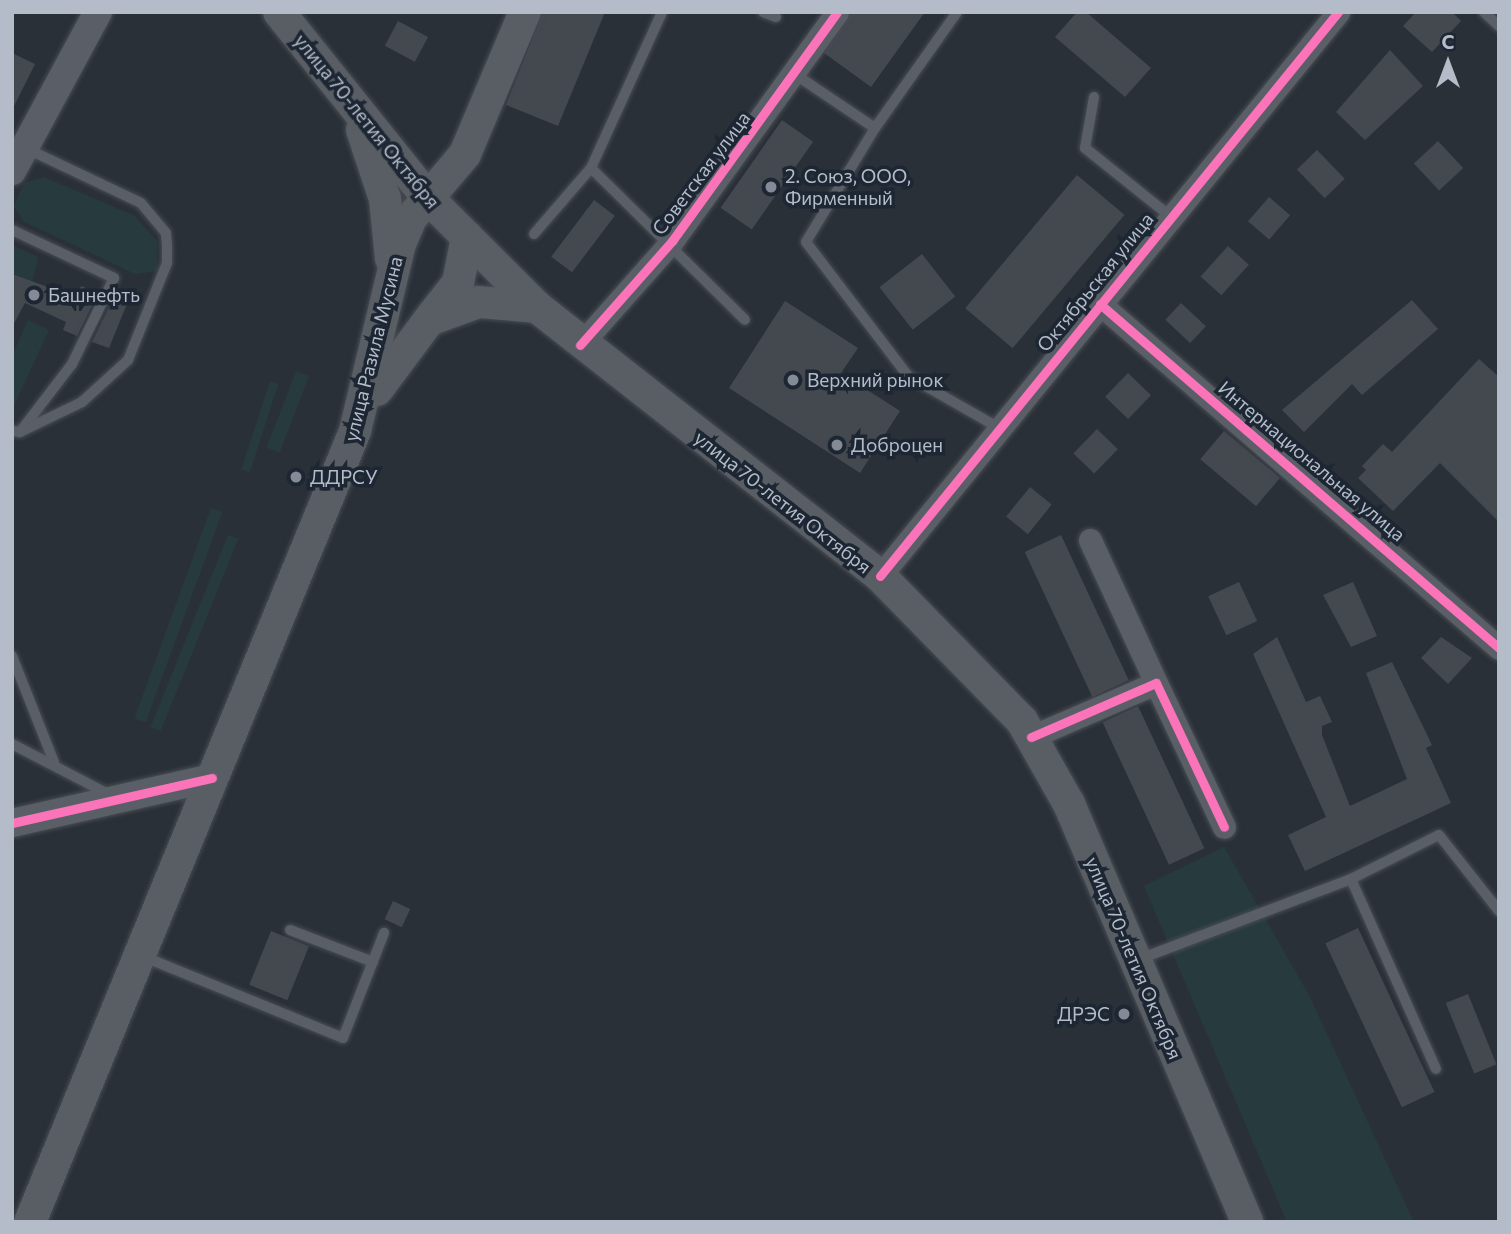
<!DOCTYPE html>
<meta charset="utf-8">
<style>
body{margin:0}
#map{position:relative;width:1511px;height:1234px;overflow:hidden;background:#2a3038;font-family:Commissioner,sans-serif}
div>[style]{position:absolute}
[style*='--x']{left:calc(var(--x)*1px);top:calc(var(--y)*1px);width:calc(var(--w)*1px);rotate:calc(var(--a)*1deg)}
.green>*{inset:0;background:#273a3e;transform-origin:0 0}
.building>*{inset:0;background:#444950;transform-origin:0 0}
.roads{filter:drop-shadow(0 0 2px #484c53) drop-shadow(0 0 2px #484c53)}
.service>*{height:10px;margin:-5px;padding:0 5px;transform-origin:5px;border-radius:5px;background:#5a5e66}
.minor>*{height:23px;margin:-11.5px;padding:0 11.5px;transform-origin:11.5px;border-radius:11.5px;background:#5a5e66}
.tertiary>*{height:28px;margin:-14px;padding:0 14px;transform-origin:14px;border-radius:14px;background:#5a5e66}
.secondary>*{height:32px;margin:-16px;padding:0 16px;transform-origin:16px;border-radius:16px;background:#595d64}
.cycleway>*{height:9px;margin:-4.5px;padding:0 4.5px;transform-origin:4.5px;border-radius:4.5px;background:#fb73b8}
.dots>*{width:19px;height:19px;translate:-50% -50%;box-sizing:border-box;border:4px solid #1d2633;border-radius:50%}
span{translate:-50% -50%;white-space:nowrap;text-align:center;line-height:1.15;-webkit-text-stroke:7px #1d2633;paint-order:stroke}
.street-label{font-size:19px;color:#b4bcc9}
.poi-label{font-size:19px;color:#b4bcc9}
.left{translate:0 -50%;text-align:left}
.right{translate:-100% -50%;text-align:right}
.frame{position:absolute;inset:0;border:14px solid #b4bcc9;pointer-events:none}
.north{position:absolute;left:1413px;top:28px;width:70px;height:70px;-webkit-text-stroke:5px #1d2633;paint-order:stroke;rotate:0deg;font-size:19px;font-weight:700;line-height:28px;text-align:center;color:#b4bcc9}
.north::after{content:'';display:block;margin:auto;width:24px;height:32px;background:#b4bcc9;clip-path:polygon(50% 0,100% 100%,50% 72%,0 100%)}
</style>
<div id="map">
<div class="green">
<div style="clip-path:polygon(44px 177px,135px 216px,157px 241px,157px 271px,135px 274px,24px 222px,14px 206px,24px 183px)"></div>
<div style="clip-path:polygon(12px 245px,38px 257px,32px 283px,12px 279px)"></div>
<div style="clip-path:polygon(28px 320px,49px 330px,12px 410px,12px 356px)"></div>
<div style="left:296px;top:371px;width:14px;height:82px;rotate:21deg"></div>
<div style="left:270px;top:381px;width:9px;height:93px;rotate:18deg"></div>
<div style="left:211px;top:508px;width:12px;height:224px;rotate:20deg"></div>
<div style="left:228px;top:535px;width:11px;height:207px;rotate:22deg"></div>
<div style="clip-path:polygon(1224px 847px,1309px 995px,1414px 1222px,1287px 1222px,1144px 886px)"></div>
</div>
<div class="building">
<div style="clip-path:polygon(543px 12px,605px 12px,558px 126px,506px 105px)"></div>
<div style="clip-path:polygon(925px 12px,871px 87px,824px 53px,851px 12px)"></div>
<div style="clip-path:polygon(1077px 12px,1086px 12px,1151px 68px,1125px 97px,1055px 37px)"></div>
<div style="clip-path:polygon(1416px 12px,1452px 12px,1461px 21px,1432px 52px,1403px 26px)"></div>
<div style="left:398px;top:21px;width:34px;height:28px;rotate:28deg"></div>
<div style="clip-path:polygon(1390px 50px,1423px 86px,1365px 140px,1336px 112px)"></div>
<div style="clip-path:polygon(12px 53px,35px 64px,12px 110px)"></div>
<div style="left:782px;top:120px;width:38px;height:107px;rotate:35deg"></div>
<div style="left:1438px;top:141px;width:37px;height:33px;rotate:47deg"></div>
<div style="left:1317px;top:150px;width:40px;height:28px;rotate:46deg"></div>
<div style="left:1077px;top:175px;width:62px;height:174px;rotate:40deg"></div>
<div style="left:1269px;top:197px;width:28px;height:32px;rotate:41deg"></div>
<div style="left:594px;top:200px;width:26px;height:71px;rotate:37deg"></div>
<div style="left:1228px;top:246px;width:28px;height:41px;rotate:42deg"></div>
<div style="left:922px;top:254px;width:54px;height:54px;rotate:52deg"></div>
<div style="clip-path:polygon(12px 274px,76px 297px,81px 286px,98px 293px,77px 336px,63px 330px,66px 322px,25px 303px,12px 327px)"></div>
<div style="clip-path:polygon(113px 299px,127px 304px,109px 348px,92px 342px)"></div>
<div style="clip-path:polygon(1412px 300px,1438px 329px,1362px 395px,1352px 384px,1304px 432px,1282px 410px)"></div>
<div style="clip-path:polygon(785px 301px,858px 348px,841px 373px,900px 411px,860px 473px,729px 388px)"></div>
<div style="left:1181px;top:303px;width:34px;height:23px;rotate:43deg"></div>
<div style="clip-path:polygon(1479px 359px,1499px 377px,1499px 522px,1440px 463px,1393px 511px,1358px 478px,1366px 470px,1362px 466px,1383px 444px,1392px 452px)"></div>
<div style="left:1128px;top:373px;width:32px;height:33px;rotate:44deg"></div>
<div style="left:1097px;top:429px;width:29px;height:34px;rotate:44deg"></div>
<div style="left:1224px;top:431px;width:73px;height:37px;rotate:40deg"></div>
<div style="left:1030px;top:487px;width:28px;height:38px;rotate:39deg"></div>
<div style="left:1061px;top:535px;width:160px;height:40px;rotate:65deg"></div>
<div style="left:1239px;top:582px;width:43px;height:34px;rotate:65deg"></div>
<div style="clip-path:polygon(1353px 582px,1377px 636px,1351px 647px,1323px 595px)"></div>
<div style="clip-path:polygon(1277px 637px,1306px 702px,1320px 696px,1332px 722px,1322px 726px,1322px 735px,1350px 806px,1407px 779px,1366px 673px,1392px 662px,1432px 745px,1426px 748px,1451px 803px,1305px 871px,1288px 835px,1326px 817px,1253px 654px)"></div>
<div style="clip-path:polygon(1441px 637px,1472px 658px,1448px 684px,1421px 658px)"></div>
<div style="left:1138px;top:706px;width:157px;height:39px;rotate:65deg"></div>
<div style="left:393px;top:901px;width:19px;height:20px;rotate:25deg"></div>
<div style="left:1358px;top:928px;width:181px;height:36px;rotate:65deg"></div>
<div style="left:271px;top:931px;width:41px;height:58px;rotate:22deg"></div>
<div style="left:1468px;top:994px;width:76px;height:24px;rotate:68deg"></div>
</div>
<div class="roads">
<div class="service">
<div style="--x:763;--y:12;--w:14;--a:21"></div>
<div style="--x:1484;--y:12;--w:21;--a:43"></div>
<div style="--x:796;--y:75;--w:95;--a:33.9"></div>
<div style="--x:875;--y:128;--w:142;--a:-54.7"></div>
<div style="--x:1094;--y:97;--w:52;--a:100"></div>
<div style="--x:1085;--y:148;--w:110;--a:38.7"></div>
<div style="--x:875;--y:128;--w:133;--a:121.2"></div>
<div style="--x:806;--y:242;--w:168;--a:52.7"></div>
<div style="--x:908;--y:376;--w:105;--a:29.7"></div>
<div style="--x:591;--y:168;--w:216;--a:44.6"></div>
<div style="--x:12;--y:230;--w:113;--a:25.2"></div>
<div style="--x:114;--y:278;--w:96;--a:116"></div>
<div style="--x:72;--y:364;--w:86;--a:127.4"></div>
<div style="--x:20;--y:432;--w:8;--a:-173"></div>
<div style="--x:534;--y:234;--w:87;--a:-49.2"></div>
<div style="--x:591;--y:168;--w:171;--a:-65.5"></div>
<div style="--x:20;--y:432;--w:69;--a:-25.8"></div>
<div style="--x:82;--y:402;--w:62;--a:-42.4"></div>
<div style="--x:128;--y:360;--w:105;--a:-68.1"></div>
<div style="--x:167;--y:263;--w:18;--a:-90"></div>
<div style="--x:167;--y:245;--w:12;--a:-95"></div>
<div style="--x:166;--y:233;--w:39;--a:-130"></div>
<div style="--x:141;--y:203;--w:128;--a:-154.6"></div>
<div style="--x:12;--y:656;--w:114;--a:68.4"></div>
<div style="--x:12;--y:744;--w:113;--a:27.5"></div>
<div style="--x:1351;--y:879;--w:98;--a:-26.6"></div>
<div style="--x:1439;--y:835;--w:97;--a:51.7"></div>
<div style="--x:290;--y:930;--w:89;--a:21.1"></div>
<div style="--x:142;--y:956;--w:217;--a:22.2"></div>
<div style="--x:343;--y:1038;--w:113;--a:-68.7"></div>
<div style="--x:1137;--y:960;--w:229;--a:-20.7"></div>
<div style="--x:1351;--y:879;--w:208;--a:65.9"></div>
</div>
<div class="minor">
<div style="--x:1100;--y:304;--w:527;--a:40.77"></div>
<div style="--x:580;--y:345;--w:139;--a:-48.5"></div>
<div style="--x:672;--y:241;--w:282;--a:-54.2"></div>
<div style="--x:1090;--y:540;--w:157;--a:65.2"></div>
<div style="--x:880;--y:576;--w:727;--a:-50.92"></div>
<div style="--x:1031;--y:737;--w:136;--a:-23.4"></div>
<div style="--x:1156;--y:683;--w:159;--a:64.7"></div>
</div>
<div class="tertiary">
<div style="--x:12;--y:171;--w:181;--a:-61.6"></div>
<div style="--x:12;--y:823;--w:205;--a:-12.7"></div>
</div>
<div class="secondary">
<div style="--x:279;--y:12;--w:238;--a:51.3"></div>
<div style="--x:428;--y:198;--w:154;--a:45"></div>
<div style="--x:537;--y:307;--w:436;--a:38.1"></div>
<div style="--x:880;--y:576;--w:203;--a:45.6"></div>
<div style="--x:1022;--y:721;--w:95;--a:60.5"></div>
<div style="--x:1069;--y:804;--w:454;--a:66.9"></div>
<div style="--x:362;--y:130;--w:73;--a:71.6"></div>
<div style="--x:385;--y:199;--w:60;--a:84.3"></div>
<div style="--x:432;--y:316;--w:42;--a:-51.8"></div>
<div style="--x:458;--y:283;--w:47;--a:-78.9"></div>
<div style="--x:377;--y:390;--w:87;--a:-53.4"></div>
<div style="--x:429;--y:320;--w:53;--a:-19.8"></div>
<div style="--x:479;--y:302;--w:58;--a:4.9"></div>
<div style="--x:30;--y:1222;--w:855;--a:-67.66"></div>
<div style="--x:355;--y:431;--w:192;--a:-76.5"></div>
<div style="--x:400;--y:244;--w:28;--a:-67"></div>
<div style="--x:411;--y:218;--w:84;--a:-49.8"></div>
<div style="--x:465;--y:154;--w:154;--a:-67.1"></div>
</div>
</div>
<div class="cycleway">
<div style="--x:1100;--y:304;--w:527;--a:40.77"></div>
<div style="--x:580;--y:345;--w:139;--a:-48.5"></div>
<div style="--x:672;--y:241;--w:282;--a:-54.2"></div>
<div style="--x:880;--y:576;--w:727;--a:-50.92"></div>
<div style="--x:1031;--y:737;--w:136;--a:-23.4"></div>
<div style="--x:1156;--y:683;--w:159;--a:64.7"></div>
<div style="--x:12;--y:823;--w:205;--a:-12.7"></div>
</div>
<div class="dots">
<div style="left:771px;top:187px;background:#848b96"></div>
<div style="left:34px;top:295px;background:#848b96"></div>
<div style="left:793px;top:380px;background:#848b96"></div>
<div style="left:837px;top:445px;background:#848b96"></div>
<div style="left:296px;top:477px;background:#848b96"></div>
<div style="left:1124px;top:1014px;background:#848b96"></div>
</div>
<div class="street-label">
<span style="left:367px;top:121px;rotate:51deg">улица 70-летия Октября</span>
<span style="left:701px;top:173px;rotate:-53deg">Советская улица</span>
<span style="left:1095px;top:282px;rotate:-51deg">Октябрьская улица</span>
<span style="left:373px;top:349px;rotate:-76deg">улица Разила Мусина</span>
<span style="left:1312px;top:461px;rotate:40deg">Интернациональная улица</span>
<span style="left:783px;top:502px;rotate:38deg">улица 70-летия Октября</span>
<span style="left:1134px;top:958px;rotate:67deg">улица 70-летия Октября</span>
</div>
<div class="poi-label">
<span class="left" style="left:785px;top:187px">2. Союз, ООО,<br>Фирменный</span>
<span class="left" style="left:48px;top:295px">Башнефть</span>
<span class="left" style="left:807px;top:380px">Верхний рынок</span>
<span class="left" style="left:851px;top:445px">Доброцен</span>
<span class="left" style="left:310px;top:477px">ДДРСУ</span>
<span class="right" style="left:1110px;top:1014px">ДРЭС</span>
</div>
<div class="frame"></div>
<div class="north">С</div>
</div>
